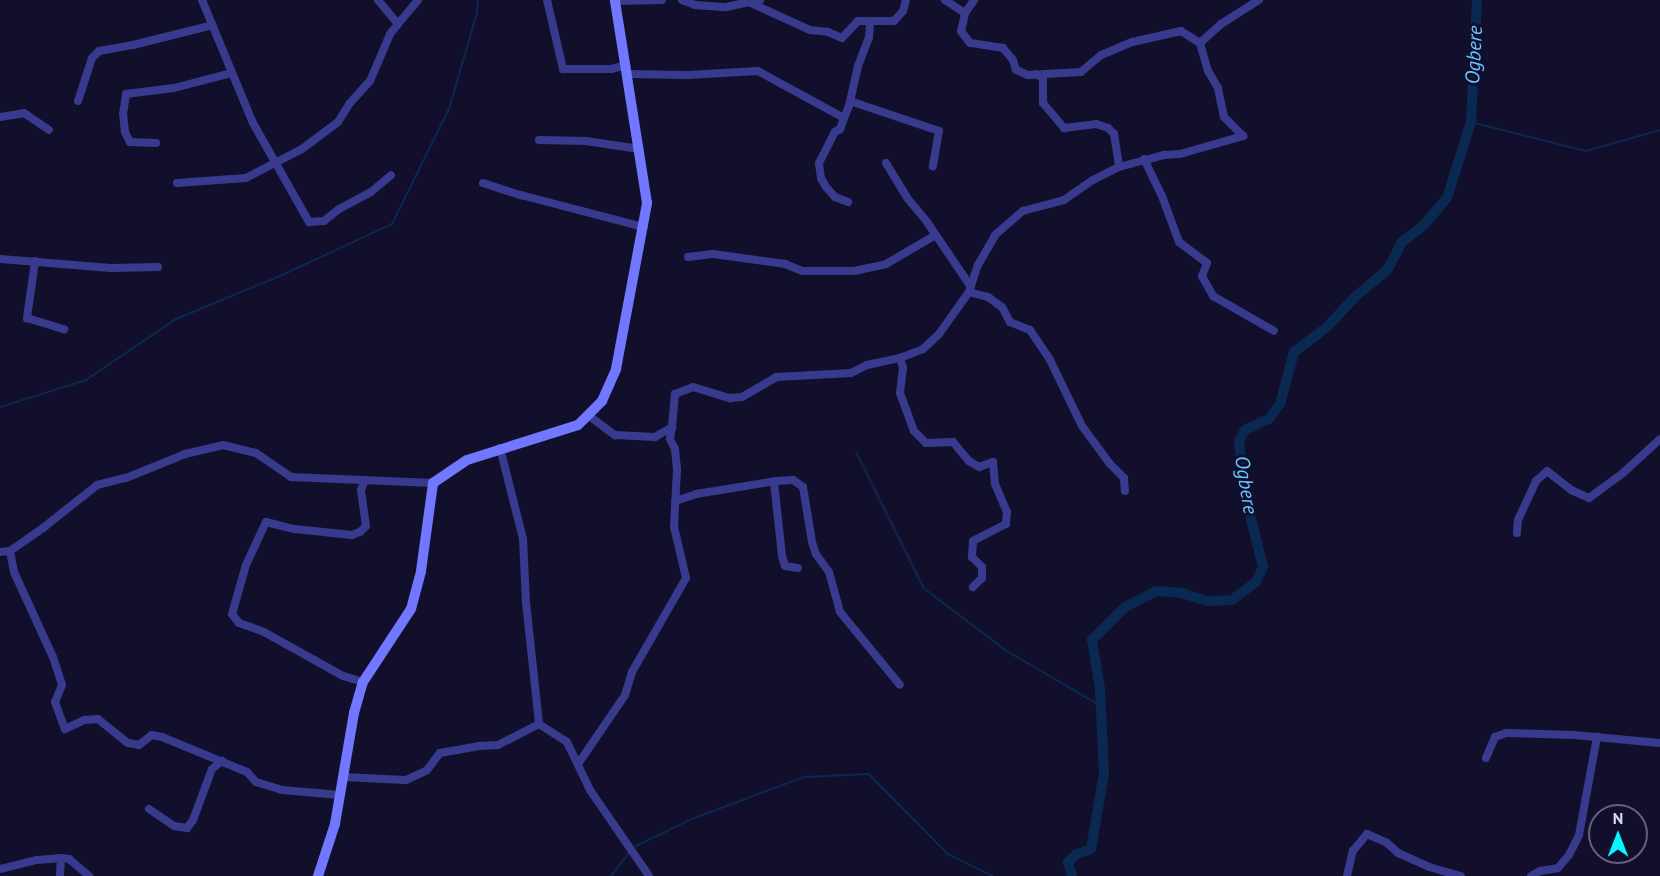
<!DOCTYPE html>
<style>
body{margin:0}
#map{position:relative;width:1660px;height:876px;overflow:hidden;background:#120f2c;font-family:"PT Sans",sans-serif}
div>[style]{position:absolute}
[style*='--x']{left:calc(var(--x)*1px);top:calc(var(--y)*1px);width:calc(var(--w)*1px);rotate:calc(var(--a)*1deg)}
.stream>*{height:1.5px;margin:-0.75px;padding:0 0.75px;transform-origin:0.75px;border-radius:0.75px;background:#0a2951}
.river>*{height:10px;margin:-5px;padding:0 5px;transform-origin:5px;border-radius:5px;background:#0a2951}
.street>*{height:8px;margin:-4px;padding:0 4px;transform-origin:4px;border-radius:4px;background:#383b8d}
.secondary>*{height:10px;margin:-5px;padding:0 5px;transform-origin:5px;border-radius:5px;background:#7178ff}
span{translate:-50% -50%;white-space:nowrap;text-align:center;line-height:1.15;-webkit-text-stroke:6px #120f2c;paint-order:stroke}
.water-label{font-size:20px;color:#68c4ff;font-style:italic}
.north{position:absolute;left:1588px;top:804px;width:60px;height:60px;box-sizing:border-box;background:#120f2c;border:2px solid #636080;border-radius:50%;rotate:0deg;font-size:16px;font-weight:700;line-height:24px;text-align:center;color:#dcdaff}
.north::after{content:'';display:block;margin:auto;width:21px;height:27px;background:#06f8ff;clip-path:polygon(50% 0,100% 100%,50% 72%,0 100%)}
</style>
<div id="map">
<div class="stream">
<div style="--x:1471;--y:122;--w:119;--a:14.2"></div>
<div style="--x:1586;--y:151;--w:77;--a:-15.8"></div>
<div style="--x:0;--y:407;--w:90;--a:-17.4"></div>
<div style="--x:86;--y:380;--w:109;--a:-34.1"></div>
<div style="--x:176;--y:319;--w:110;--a:-22.4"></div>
<div style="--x:278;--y:277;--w:126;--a:-24.9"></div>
<div style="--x:392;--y:224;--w:128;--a:-63.6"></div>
<div style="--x:449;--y:109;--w:100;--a:-73.7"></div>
<div style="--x:477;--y:13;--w:13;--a:-86"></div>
<div style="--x:857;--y:453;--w:151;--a:63.6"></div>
<div style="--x:924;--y:588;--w:104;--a:37.2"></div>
<div style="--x:1007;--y:651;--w:109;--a:30.3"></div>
<div style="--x:634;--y:847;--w:64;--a:-25.8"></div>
<div style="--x:692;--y:819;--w:120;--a:-20.6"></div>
<div style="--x:804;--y:777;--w:65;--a:-2.6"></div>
<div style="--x:869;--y:774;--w:112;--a:45.4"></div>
<div style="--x:948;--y:854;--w:50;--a:26.1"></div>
<div style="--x:611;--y:876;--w:29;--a:-52"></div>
</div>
<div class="river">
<div style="--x:1072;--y:876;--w:15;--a:-106"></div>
<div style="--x:1068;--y:862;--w:12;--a:-42"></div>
<div style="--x:1077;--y:854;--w:15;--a:-20"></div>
<div style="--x:1091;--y:849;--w:77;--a:-80.3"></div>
<div style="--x:1104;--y:773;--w:84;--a:-92.7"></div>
<div style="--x:1100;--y:689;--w:50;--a:-99.3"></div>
<div style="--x:1092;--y:640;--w:47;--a:-45"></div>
<div style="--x:1125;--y:607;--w:35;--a:-27"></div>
<div style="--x:1156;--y:591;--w:26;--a:4"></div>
<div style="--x:1182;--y:593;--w:26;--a:18"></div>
<div style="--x:1207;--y:601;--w:25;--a:-2"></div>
<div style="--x:1232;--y:600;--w:30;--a:-37"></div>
<div style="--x:1256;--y:582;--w:17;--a:-65"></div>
<div style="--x:1263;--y:567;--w:70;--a:-104"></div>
<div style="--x:1246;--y:499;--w:58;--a:-96.9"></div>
<div style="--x:1239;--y:441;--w:13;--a:-61"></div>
<div style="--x:1245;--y:430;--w:26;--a:-25"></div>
<div style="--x:1269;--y:419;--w:19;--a:-54"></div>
<div style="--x:1280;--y:404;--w:54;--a:-74.9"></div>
<div style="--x:1294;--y:352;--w:41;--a:-37.1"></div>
<div style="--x:1327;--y:327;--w:41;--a:-47"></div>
<div style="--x:1355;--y:297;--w:43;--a:-40.3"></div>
<div style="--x:1388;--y:269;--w:29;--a:-63"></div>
<div style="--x:1401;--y:243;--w:29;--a:-38"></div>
<div style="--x:1424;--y:225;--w:35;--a:-50"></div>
<div style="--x:1447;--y:198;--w:80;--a:-72.5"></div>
<div style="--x:1471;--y:122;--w:122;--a:-87.2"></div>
</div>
<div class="street">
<div style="--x:202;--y:0;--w:133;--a:67.5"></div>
<div style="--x:253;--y:123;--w:114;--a:60.5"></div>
<div style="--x:309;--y:222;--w:15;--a:-4"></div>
<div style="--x:324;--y:221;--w:19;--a:-39"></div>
<div style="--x:339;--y:209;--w:36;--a:-28"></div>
<div style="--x:371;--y:192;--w:26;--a:-40"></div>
<div style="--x:547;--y:0;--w:71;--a:76.9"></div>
<div style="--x:563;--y:69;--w:48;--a:0"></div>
<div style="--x:611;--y:69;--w:16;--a:-14"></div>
<div style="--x:682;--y:0;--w:14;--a:21"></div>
<div style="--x:695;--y:5;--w:31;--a:4"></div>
<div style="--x:726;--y:7;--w:35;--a:-12"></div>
<div style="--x:615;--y:1;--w:47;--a:-1.2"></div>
<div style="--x:751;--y:3;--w:65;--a:24.6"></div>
<div style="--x:810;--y:30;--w:18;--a:6"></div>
<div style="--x:828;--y:32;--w:15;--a:23"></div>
<div style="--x:842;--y:38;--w:23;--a:-47"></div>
<div style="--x:858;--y:21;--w:36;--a:0"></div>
<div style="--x:894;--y:21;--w:13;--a:-48"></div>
<div style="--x:903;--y:11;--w:11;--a:-75"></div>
<div style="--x:965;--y:13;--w:16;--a:-55"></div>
<div style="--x:398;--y:24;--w:31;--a:-50"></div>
<div style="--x:1200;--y:43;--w:28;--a:-42"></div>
<div style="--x:1221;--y:24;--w:45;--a:-32.3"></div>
<div style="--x:628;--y:74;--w:59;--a:1"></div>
<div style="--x:687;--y:75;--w:71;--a:-3.2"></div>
<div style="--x:758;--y:71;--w:98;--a:28.7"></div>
<div style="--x:1036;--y:74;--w:8;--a:30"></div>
<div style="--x:1043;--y:78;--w:25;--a:90"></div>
<div style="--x:1043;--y:103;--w:33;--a:50"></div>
<div style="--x:1064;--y:128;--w:32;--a:-7"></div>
<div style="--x:1096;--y:124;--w:13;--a:18"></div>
<div style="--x:1108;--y:128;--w:8;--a:45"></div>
<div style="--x:1114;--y:134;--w:33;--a:81"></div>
<div style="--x:78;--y:101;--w:45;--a:-72"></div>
<div style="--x:92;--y:58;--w:10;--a:-45"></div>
<div style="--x:99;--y:51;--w:35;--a:-10"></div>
<div style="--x:133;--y:45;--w:82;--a:-14"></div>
<div style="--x:850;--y:101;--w:94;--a:18.6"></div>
<div style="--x:939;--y:131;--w:36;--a:100"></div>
<div style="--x:0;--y:117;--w:24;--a:-9"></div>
<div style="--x:24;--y:113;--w:30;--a:34"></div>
<div style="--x:539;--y:140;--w:47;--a:1.2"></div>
<div style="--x:586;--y:141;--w:54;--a:8.6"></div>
<div style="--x:156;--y:143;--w:26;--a:-178"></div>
<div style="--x:130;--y:142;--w:11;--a:-117"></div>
<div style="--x:125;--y:132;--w:18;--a:-96"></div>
<div style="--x:123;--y:114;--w:20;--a:-81"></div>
<div style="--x:126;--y:94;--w:48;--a:-7.1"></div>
<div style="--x:174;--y:88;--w:59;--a:-14.7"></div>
<div style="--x:1144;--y:159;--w:41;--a:64.1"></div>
<div style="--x:1162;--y:196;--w:49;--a:69.7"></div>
<div style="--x:1179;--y:242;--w:35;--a:37"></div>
<div style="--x:1207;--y:263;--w:14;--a:111"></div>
<div style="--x:1202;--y:276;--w:23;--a:61"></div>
<div style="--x:1213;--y:296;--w:70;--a:29.8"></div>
<div style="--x:886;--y:163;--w:42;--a:58.6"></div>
<div style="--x:908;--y:199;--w:30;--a:50"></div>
<div style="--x:927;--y:222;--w:78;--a:55.9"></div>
<div style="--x:177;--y:183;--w:69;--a:-4.1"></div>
<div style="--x:246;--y:178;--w:63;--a:-27.4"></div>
<div style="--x:302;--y:149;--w:45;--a:-36.9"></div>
<div style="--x:338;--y:122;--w:22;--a:-58"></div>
<div style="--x:350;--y:103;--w:30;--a:-48"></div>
<div style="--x:370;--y:81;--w:51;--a:-66.9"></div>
<div style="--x:390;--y:34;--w:13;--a:-51"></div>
<div style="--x:398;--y:24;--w:31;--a:-130"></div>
<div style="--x:483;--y:183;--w:40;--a:18"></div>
<div style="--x:521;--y:195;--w:127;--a:14.6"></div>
<div style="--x:848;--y:202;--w:14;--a:-159"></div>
<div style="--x:835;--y:197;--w:13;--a:-132"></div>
<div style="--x:826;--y:187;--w:10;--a:-119"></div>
<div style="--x:821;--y:178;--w:15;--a:-98"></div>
<div style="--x:819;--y:163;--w:35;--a:-63"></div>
<div style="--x:835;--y:132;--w:6;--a:-31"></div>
<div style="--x:840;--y:129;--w:25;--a:-69"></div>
<div style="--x:849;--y:106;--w:41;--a:-77.3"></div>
<div style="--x:858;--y:66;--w:30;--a:-69"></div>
<div style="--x:869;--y:38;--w:16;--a:-86"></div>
<div style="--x:688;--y:257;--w:25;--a:-7"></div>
<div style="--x:713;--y:254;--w:73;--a:7.9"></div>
<div style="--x:785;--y:264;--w:18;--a:22"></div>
<div style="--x:802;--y:271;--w:52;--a:0"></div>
<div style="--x:854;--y:271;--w:33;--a:-12"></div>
<div style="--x:886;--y:264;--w:56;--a:-30.3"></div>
<div style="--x:0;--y:259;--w:111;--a:4.6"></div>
<div style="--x:111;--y:268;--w:47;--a:-1.2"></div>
<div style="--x:35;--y:261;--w:58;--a:98"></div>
<div style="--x:27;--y:318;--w:39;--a:17"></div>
<div style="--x:969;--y:292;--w:20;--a:15"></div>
<div style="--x:988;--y:297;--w:17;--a:36"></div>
<div style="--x:1002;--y:307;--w:17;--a:62"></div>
<div style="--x:1010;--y:322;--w:22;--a:22"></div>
<div style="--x:1030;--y:330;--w:36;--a:56"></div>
<div style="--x:1050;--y:360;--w:73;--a:64.1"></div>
<div style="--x:1082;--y:426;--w:47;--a:53.6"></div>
<div style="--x:1110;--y:464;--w:20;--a:45"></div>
<div style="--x:1124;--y:478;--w:13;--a:86"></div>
<div style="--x:900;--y:358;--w:10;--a:73"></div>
<div style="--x:903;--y:368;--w:25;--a:97"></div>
<div style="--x:900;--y:393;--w:40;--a:69.8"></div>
<div style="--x:914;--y:431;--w:17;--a:45"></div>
<div style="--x:926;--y:443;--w:27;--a:-2"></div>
<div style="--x:953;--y:442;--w:25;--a:50"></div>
<div style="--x:969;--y:461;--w:12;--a:31"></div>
<div style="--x:979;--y:467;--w:15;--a:-20"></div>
<div style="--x:993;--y:462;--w:22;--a:85"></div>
<div style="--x:995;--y:484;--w:30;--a:67"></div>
<div style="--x:1007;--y:512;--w:12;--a:95"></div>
<div style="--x:1006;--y:524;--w:37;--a:153"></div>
<div style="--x:973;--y:541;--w:16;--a:94"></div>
<div style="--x:972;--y:557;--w:14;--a:45"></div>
<div style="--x:982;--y:567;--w:11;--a:90"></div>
<div style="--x:982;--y:578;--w:13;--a:135"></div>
<div style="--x:588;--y:415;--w:34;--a:37"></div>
<div style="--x:615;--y:435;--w:40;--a:2.9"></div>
<div style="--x:655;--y:437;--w:20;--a:-30"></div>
<div style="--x:672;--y:427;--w:33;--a:-85"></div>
<div style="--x:675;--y:394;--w:19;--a:-21"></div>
<div style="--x:693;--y:387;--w:39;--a:17"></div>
<div style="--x:730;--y:398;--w:12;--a:-5"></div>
<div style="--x:742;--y:397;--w:39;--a:-30"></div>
<div style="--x:776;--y:377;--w:75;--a:-3.1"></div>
<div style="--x:851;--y:373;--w:18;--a:-27"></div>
<div style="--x:867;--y:365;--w:34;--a:-12"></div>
<div style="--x:900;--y:358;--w:25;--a:-21"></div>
<div style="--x:923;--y:349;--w:22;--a:-43"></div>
<div style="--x:939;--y:334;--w:52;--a:-54.5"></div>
<div style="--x:969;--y:292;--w:28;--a:-72"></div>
<div style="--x:978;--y:265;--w:34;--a:-60"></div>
<div style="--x:995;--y:235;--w:37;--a:-41"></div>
<div style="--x:1023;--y:211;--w:42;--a:-15"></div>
<div style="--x:1064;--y:200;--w:35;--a:-35"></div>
<div style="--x:1093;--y:180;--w:29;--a:-27"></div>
<div style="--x:1119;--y:167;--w:47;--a:-14.9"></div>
<div style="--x:1164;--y:155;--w:16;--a:-4"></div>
<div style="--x:1180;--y:154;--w:66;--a:-15.9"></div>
<div style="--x:1243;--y:136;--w:27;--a:-135"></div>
<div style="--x:1224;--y:117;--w:30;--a:-102"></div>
<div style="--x:1218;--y:88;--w:20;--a:-120"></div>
<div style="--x:1208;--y:71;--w:29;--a:-106"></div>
<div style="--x:1200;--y:43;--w:22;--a:-148"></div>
<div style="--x:1181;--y:31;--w:50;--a:167.3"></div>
<div style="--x:1132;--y:42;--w:34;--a:157"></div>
<div style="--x:1101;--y:55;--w:26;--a:140"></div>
<div style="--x:1081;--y:72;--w:53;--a:176.8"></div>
<div style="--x:1028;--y:75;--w:13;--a:-157"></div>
<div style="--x:1016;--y:70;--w:10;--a:-107"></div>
<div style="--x:1013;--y:60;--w:16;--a:-130"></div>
<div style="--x:1003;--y:48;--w:33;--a:-171"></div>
<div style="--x:970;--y:43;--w:15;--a:-127"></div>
<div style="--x:961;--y:31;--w:18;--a:-77"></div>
<div style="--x:965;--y:13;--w:24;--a:-147"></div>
<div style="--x:500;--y:448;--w:94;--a:75.8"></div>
<div style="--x:523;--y:539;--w:63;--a:87.3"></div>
<div style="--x:526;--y:602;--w:123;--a:83.9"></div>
<div style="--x:539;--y:724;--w:33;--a:33"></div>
<div style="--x:567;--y:742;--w:53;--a:64.4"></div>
<div style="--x:590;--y:790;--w:104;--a:55.5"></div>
<div style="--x:774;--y:482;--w:74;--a:83.8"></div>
<div style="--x:782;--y:556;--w:10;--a:73"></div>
<div style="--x:785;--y:566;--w:13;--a:9"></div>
<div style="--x:675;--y:501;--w:22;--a:-18"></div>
<div style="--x:696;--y:494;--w:81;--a:-9.2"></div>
<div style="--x:776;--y:481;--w:17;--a:-3"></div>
<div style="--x:793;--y:480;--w:12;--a:35"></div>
<div style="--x:803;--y:487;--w:56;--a:80.7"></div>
<div style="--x:812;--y:542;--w:13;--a:72"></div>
<div style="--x:816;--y:554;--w:22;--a:54"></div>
<div style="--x:829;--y:572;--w:41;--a:74.6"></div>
<div style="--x:840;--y:612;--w:94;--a:50.6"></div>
<div style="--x:1517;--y:533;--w:13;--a:-86"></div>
<div style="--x:1518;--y:520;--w:43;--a:-65.2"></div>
<div style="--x:1536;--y:481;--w:15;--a:-42"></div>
<div style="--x:1547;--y:471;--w:31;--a:38"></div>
<div style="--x:1571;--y:490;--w:20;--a:24"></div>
<div style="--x:1589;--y:498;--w:42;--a:-36.3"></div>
<div style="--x:1623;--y:473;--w:50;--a:-42.6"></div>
<div style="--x:10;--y:551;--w:21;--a:79"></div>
<div style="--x:14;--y:572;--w:94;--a:65.4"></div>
<div style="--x:53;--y:657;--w:29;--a:72"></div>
<div style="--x:62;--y:685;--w:18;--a:112"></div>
<div style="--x:55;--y:702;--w:29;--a:70"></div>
<div style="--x:65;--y:729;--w:21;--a:-25"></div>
<div style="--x:84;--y:720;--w:14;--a:-4"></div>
<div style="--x:98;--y:719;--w:38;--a:39"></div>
<div style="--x:128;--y:743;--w:11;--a:10"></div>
<div style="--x:139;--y:745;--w:16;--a:-38"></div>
<div style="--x:152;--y:735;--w:10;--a:11"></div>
<div style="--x:162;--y:737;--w:92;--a:22.4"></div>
<div style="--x:247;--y:772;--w:13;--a:48"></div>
<div style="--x:256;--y:782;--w:27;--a:17"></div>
<div style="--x:282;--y:790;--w:58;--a:4.9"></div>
<div style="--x:0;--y:552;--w:10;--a:-6"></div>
<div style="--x:10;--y:551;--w:40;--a:-34.9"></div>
<div style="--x:43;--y:528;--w:69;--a:-38.5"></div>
<div style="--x:97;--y:485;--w:30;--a:-14"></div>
<div style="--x:126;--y:478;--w:64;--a:-22.1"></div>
<div style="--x:185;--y:454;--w:39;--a:-13"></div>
<div style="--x:223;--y:445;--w:34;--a:14"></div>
<div style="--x:256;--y:453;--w:42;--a:34.4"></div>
<div style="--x:291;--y:477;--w:142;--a:2.4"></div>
<div style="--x:363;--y:682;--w:21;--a:-163"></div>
<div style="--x:343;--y:676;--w:90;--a:-150.9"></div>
<div style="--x:264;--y:632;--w:27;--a:-160"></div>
<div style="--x:239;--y:623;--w:11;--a:-128"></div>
<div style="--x:232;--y:614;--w:51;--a:-74.1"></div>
<div style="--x:246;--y:565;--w:47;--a:-65.1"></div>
<div style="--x:266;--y:522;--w:30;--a:14"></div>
<div style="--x:295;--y:529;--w:57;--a:6"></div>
<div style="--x:352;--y:535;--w:9;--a:-21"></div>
<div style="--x:360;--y:532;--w:8;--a:-45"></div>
<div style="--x:366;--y:526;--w:36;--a:-98"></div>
<div style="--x:361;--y:490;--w:11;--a:-68"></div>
<div style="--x:1486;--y:758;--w:23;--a:-67"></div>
<div style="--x:1495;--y:737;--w:12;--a:-20"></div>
<div style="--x:1506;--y:733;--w:68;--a:1.7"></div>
<div style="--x:1574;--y:735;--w:86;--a:5.3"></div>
<div style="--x:578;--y:764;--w:83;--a:-55.7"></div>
<div style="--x:625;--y:695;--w:24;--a:-73"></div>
<div style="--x:632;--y:672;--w:108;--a:-60.1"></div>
<div style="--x:686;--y:578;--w:52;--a:-103.2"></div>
<div style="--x:674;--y:527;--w:58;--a:-87"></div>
<div style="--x:677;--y:469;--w:20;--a:-96"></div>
<div style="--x:675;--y:449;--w:11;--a:-117"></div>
<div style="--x:670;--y:439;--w:12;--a:-81"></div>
<div style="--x:343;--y:777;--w:63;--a:2.7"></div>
<div style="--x:406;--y:780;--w:23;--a:-25"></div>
<div style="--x:427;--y:770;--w:21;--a:-53"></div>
<div style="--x:440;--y:753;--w:40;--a:-10"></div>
<div style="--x:479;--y:746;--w:19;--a:-3"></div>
<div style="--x:498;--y:745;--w:46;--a:-27.1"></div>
<div style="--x:149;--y:809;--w:30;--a:34"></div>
<div style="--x:174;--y:826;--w:13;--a:9"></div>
<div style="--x:187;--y:828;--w:10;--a:-53"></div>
<div style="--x:193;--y:820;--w:54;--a:-69.6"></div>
<div style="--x:212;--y:769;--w:13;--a:-39"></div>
<div style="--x:0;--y:869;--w:38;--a:-14"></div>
<div style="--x:37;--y:860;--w:24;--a:-5"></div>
<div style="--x:61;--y:858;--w:8;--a:7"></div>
<div style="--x:69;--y:859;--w:26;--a:40"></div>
<div style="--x:60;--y:876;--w:18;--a:-87"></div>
<div style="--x:1347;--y:876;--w:26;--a:-77"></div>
<div style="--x:1353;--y:851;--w:22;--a:-51"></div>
<div style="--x:1367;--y:834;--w:22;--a:24"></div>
<div style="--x:1387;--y:843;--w:15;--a:42"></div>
<div style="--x:1398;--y:853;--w:34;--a:24"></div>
<div style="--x:1429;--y:867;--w:33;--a:16"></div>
<div style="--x:1531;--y:876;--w:10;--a:-29"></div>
<div style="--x:1540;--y:871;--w:18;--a:-9"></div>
<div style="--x:1558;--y:868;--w:17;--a:-50"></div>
<div style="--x:1569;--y:855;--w:22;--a:-63"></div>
<div style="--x:1579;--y:835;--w:100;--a:-79.6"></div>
</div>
<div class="secondary">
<div style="--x:318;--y:876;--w:55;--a:-71.9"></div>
<div style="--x:335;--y:824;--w:113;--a:-80.3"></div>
<div style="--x:354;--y:713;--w:32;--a:-74"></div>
<div style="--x:363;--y:682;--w:87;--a:-56.7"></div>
<div style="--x:411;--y:609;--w:39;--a:-75"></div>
<div style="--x:421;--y:571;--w:89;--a:-82.2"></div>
<div style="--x:433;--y:483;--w:41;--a:-34.1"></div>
<div style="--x:467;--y:460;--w:116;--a:-17.5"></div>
<div style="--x:578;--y:425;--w:34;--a:-45"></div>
<div style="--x:602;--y:401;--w:35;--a:-66"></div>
<div style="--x:616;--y:369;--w:169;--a:-79.4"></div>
<div style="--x:647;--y:203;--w:206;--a:-99"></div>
</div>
<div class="water-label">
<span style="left:1474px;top:55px;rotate:-87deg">Ogbere</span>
<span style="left:1246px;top:485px;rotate:81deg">Ogbere</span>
</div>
<div class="north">N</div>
</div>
